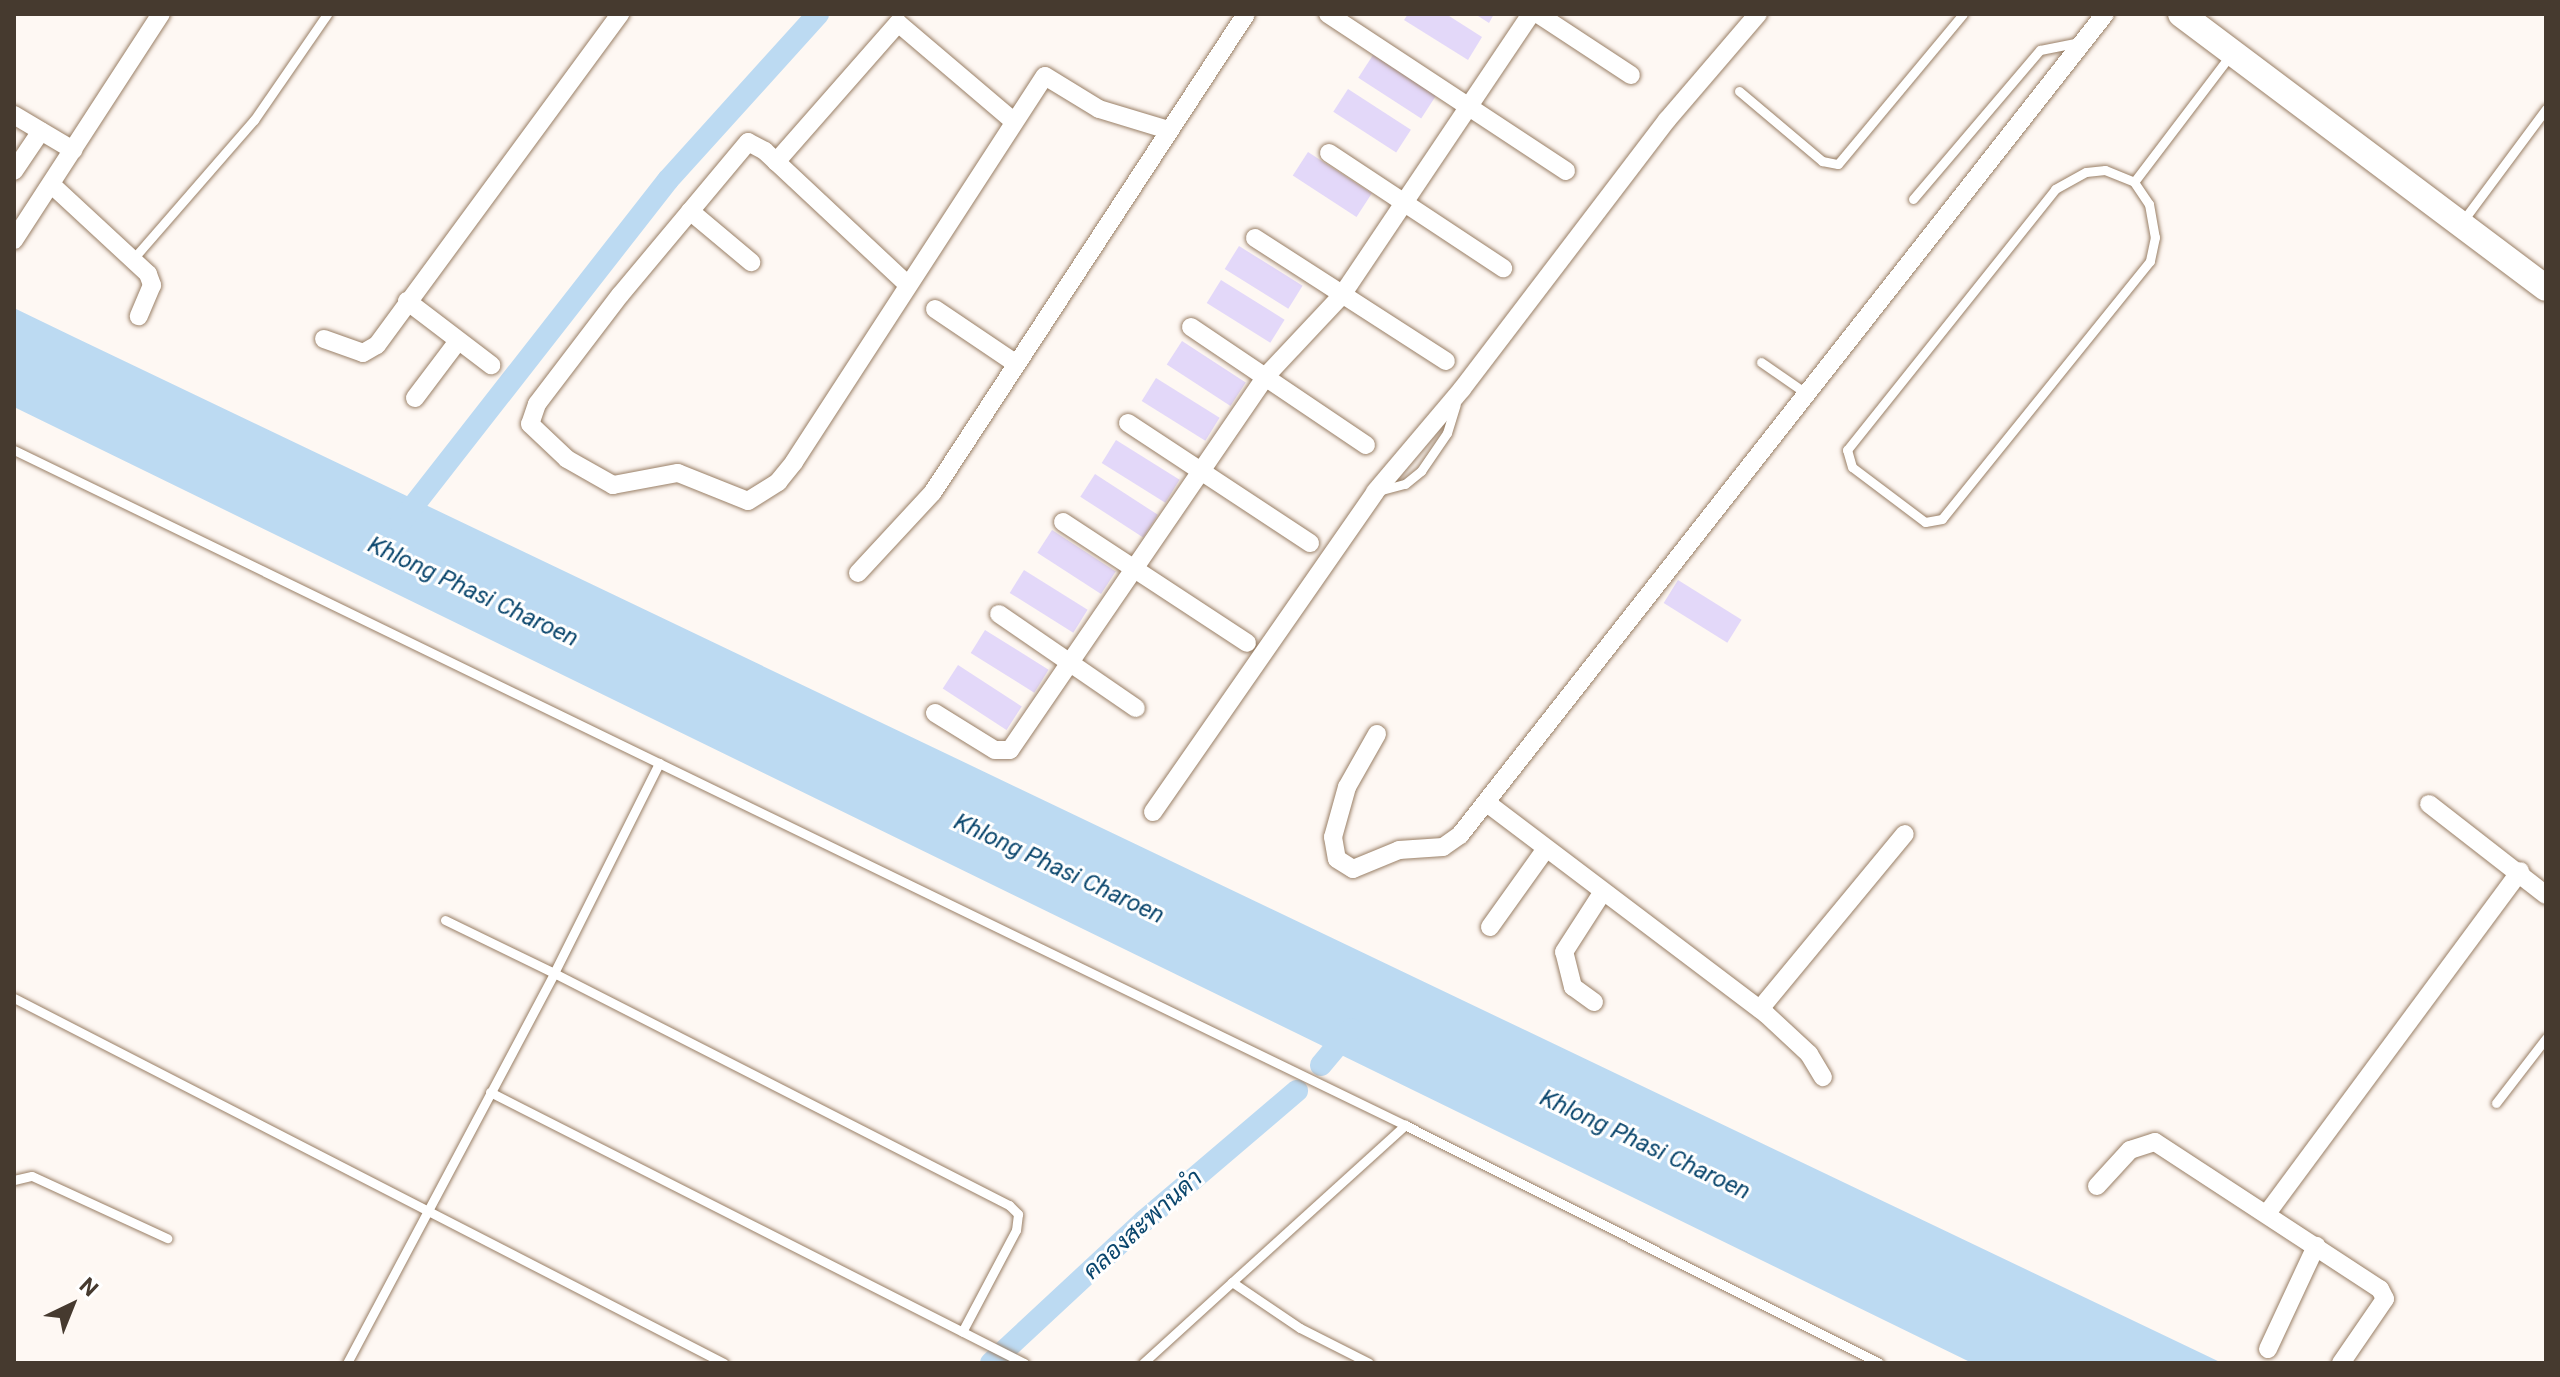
<!DOCTYPE html>
<meta charset="utf-8">
<style>
body{margin:0}
#map{position:relative;width:2560px;height:1377px;overflow:hidden;background:#fef8f3;font-family:Roboto,Sarabun,sans-serif}
div>[style]{position:absolute}
[style*='--x']{left:calc(var(--x)*1px);top:calc(var(--y)*1px);width:calc(var(--w)*1px);rotate:calc(var(--a)*1deg)}
.water>*{inset:0;background:#bcdaf2}
.canal>*{height:22px;margin:-11px;padding:0 11px;transform-origin:11px;border-radius:11px;background:#bcdaf2}
.building>*{inset:0;background:#e3d8f9;transform-origin:0 0}
.roads{filter:drop-shadow(0 0 2px #997f66) drop-shadow(0 0 2px #997f66)}
.lane>*{height:9px;margin:-4.5px;padding:0 4.5px;transform-origin:4.5px;border-radius:4.5px;background:#fff}
.street>*{height:18px;margin:-9px;padding:0 9px;transform-origin:9px;border-radius:9px;background:#fff}
.secondary>*{height:26px;margin:-13px;padding:0 13px;transform-origin:13px;border-radius:13px;background:#fff}
span{translate:-50% -50%;white-space:nowrap;text-align:center;line-height:1.15;-webkit-text-stroke:6px #fff;paint-order:stroke}
.water-label{font-size:24px;color:#0a466d;font-style:italic}
.frame{position:absolute;inset:0;border:16px solid #463a2f;pointer-events:none}
.north{position:absolute;left:32px;top:1265px;width:80px;height:80px;-webkit-text-stroke:6px #fff;paint-order:stroke;rotate:43deg;font-size:22px;font-weight:700;line-height:32px;text-align:center;color:#463a2f}
.north::after{content:'';display:block;margin:auto;width:28px;height:36px;background:#463a2f;clip-path:polygon(50% 0,100% 100%,50% 72%,0 100%)}
</style>
<div id="map">
<div class="water">
<div style="clip-path:polygon(14px 308px,74px 337px,2222px 1363px,1972px 1363px,14px 407px)"></div>
</div>
<div class="canal">
<div style="--x:400;--y:523;--w:435;--a:-52"></div>
<div style="--x:668;--y:180;--w:224;--a:-47.9"></div>
<div style="--x:1321;--y:1065;--w:47;--a:-50.2"></div>
<div style="--x:991;--y:1363;--w:209;--a:-42.9"></div>
<div style="--x:1144;--y:1221;--w:201;--a:-40.4"></div>
</div>
<div class="building">
<div style="clip-path:polygon(1408px 14px,1446px 14px,1482px 37px,1468px 60px,1404px 20px)"></div>
<div style="clip-path:polygon(1475px 14px,1494px 14px,1489px 23px)"></div>
<div style="left:1373px;top:55px;width:75px;height:27px;rotate:33deg"></div>
<div style="left:1348px;top:89px;width:75px;height:27px;rotate:33deg"></div>
<div style="left:1308px;top:152px;width:76px;height:28px;rotate:33deg"></div>
<div style="left:1239px;top:246px;width:75px;height:27px;rotate:32deg"></div>
<div style="left:1221px;top:280px;width:75px;height:27px;rotate:32deg"></div>
<div style="left:1182px;top:341px;width:76px;height:28px;rotate:33deg"></div>
<div style="left:1156px;top:378px;width:75px;height:27px;rotate:32deg"></div>
<div style="left:1116px;top:440px;width:75px;height:27px;rotate:32deg"></div>
<div style="left:1095px;top:474px;width:75px;height:27px;rotate:33deg"></div>
<div style="left:1052px;top:530px;width:76px;height:27px;rotate:33deg"></div>
<div style="left:1024px;top:570px;width:75px;height:27px;rotate:32deg"></div>
<div style="left:1678px;top:580px;width:75px;height:27px;rotate:32deg"></div>
<div style="left:985px;top:630px;width:75px;height:27px;rotate:32deg"></div>
<div style="left:958px;top:665px;width:76px;height:28px;rotate:33deg"></div>
</div>
<div class="roads">
<div class="lane">
<div style="--x:1739;--y:91;--w:109;--a:40.1"></div>
<div style="--x:1822;--y:161;--w:16;--a:11"></div>
<div style="--x:1838;--y:164;--w:195;--a:-50.2"></div>
<div style="--x:2134;--y:182;--w:27;--a:56"></div>
<div style="--x:2149;--y:204;--w:34;--a:80"></div>
<div style="--x:2155;--y:237;--w:25;--a:102"></div>
<div style="--x:2150;--y:261;--w:331;--a:128.9"></div>
<div style="--x:1942;--y:519;--w:17;--a:170"></div>
<div style="--x:1925;--y:522;--w:91;--a:-143"></div>
<div style="--x:1852;--y:467;--w:18;--a:-106"></div>
<div style="--x:1847;--y:450;--w:334;--a:-51.4"></div>
<div style="--x:2055;--y:189;--w:35;--a:-29"></div>
<div style="--x:2086;--y:172;--w:19;--a:-6"></div>
<div style="--x:2105;--y:170;--w:31;--a:22"></div>
<div style="--x:2134;--y:182;--w:161;--a:-52.8"></div>
<div style="--x:1913;--y:199;--w:196;--a:-49.6"></div>
<div style="--x:2040;--y:50;--w:41;--a:-11.3"></div>
<div style="--x:2462;--y:222;--w:141;--a:-53.4"></div>
<div style="--x:133;--y:259;--w:184;--a:-49"></div>
<div style="--x:254;--y:120;--w:129;--a:-55.4"></div>
<div style="--x:1761;--y:362;--w:56;--a:34.8"></div>
<div style="--x:14;--y:450;--w:1546;--a:25.89"></div>
<div style="--x:1405;--y:1125;--w:530;--a:26.66"></div>
<div style="--x:1378;--y:491;--w:28;--a:-15"></div>
<div style="--x:1405;--y:484;--w:21;--a:-39"></div>
<div style="--x:1421;--y:471;--w:46;--a:-55.6"></div>
<div style="--x:1447;--y:433;--w:30;--a:-73"></div>
<div style="--x:445;--y:920;--w:121;--a:25.9"></div>
<div style="--x:554;--y:973;--w:235;--a:-63.4"></div>
<div style="--x:14;--y:998;--w:798;--a:27.21"></div>
<div style="--x:490;--y:1092;--w:599;--a:26.91"></div>
<div style="--x:2496;--y:1103;--w:82;--a:-52.4"></div>
<div style="--x:14;--y:1180;--w:18;--a:-13"></div>
<div style="--x:32;--y:1176;--w:149;--a:24.7"></div>
<div style="--x:1232;--y:1282;--w:234;--a:-42.2"></div>
<div style="--x:347;--y:1363;--w:442;--a:-62"></div>
<div style="--x:554;--y:973;--w:511;--a:27.02"></div>
<div style="--x:1009;--y:1205;--w:13;--a:45"></div>
<div style="--x:1018;--y:1214;--w:16;--a:97"></div>
<div style="--x:1016;--y:1230;--w:115;--a:117.9"></div>
<div style="--x:1143;--y:1363;--w:120;--a:-42.3"></div>
<div style="--x:1232;--y:1282;--w:82;--a:34.1"></div>
<div style="--x:1300;--y:1328;--w:77;--a:26.9"></div>
</div>
<div class="street">
<div style="--x:1328;--y:14;--w:285;--a:33.4"></div>
<div style="--x:1538;--y:14;--w:111;--a:33.3"></div>
<div style="--x:14;--y:115;--w:69;--a:30.7"></div>
<div style="--x:1329;--y:153;--w:209;--a:33.5"></div>
<div style="--x:776;--y:162;--w:185;--a:-48.7"></div>
<div style="--x:898;--y:23;--w:150;--a:40.4"></div>
<div style="--x:14;--y:171;--w:48;--a:-56"></div>
<div style="--x:52;--y:185;--w:131;--a:42.8"></div>
<div style="--x:148;--y:274;--w:12;--a:70"></div>
<div style="--x:152;--y:285;--w:34;--a:113"></div>
<div style="--x:690;--y:211;--w:80;--a:39.9"></div>
<div style="--x:1255;--y:238;--w:227;--a:32.8"></div>
<div style="--x:14;--y:240;--w:270;--a:-57"></div>
<div style="--x:908;--y:285;--w:196;--a:-136.9"></div>
<div style="--x:765;--y:151;--w:19;--a:-152"></div>
<div style="--x:748;--y:142;--w:199;--a:129.9"></div>
<div style="--x:620;--y:295;--w:137;--a:127.3"></div>
<div style="--x:537;--y:404;--w:21;--a:109"></div>
<div style="--x:530;--y:424;--w:51;--a:43.4"></div>
<div style="--x:567;--y:459;--w:53;--a:29.5"></div>
<div style="--x:613;--y:485;--w:66;--a:-10.5"></div>
<div style="--x:678;--y:473;--w:75;--a:21.8"></div>
<div style="--x:748;--y:501;--w:36;--a:-32"></div>
<div style="--x:778;--y:482;--w:26;--a:-51"></div>
<div style="--x:794;--y:462;--w:460;--a:-57"></div>
<div style="--x:1045;--y:76;--w:63;--a:31.4"></div>
<div style="--x:1099;--y:109;--w:72;--a:16.9"></div>
<div style="--x:407;--y:301;--w:106;--a:37.3"></div>
<div style="--x:935;--y:309;--w:97;--a:34"></div>
<div style="--x:1191;--y:327;--w:211;--a:34"></div>
<div style="--x:324;--y:339;--w:41;--a:19.7"></div>
<div style="--x:363;--y:353;--w:16;--a:-30"></div>
<div style="--x:377;--y:345;--w:411;--a:-53.7"></div>
<div style="--x:415;--y:398;--w:71;--a:-53"></div>
<div style="--x:1128;--y:423;--w:218;--a:33.4"></div>
<div style="--x:1063;--y:522;--w:220;--a:33.3"></div>
<div style="--x:858;--y:573;--w:110;--a:-47.2"></div>
<div style="--x:933;--y:492;--w:571;--a:-56.78"></div>
<div style="--x:999;--y:614;--w:166;--a:34.5"></div>
<div style="--x:935;--y:713;--w:70;--a:31.7"></div>
<div style="--x:995;--y:750;--w:15;--a:0"></div>
<div style="--x:1010;--y:750;--w:452;--a:-55.6"></div>
<div style="--x:1265;--y:377;--w:112;--a:-46.8"></div>
<div style="--x:1342;--y:295;--w:339;--a:-56.1"></div>
<div style="--x:1377;--y:734;--w:61;--a:119.5"></div>
<div style="--x:1347;--y:787;--w:52;--a:105.6"></div>
<div style="--x:1333;--y:837;--w:22;--a:80"></div>
<div style="--x:1337;--y:859;--w:19;--a:32"></div>
<div style="--x:1353;--y:869;--w:50;--a:-22.4"></div>
<div style="--x:1399;--y:850;--w:44;--a:-3.9"></div>
<div style="--x:1443;--y:847;--w:21;--a:-35"></div>
<div style="--x:1460;--y:835;--w:1044;--a:-51.85"></div>
<div style="--x:1487;--y:803;--w:350;--a:37.1"></div>
<div style="--x:1766;--y:1014;--w:59;--a:42.9"></div>
<div style="--x:1809;--y:1054;--w:27;--a:59"></div>
<div style="--x:2429;--y:804;--w:148;--a:37.9"></div>
<div style="--x:1153;--y:812;--w:389;--a:-55.2"></div>
<div style="--x:1375;--y:492;--w:135;--a:-49.8"></div>
<div style="--x:1462;--y:389;--w:338;--a:-52.7"></div>
<div style="--x:1667;--y:120;--w:140;--a:-49.4"></div>
<div style="--x:1490;--y:927;--w:95;--a:-54.5"></div>
<div style="--x:1594;--y:1002;--w:26;--a:-144"></div>
<div style="--x:1573;--y:987;--w:36;--a:-104"></div>
<div style="--x:1564;--y:952;--w:70;--a:-57.2"></div>
<div style="--x:1760;--y:1009;--w:227;--a:-50.4"></div>
<div style="--x:2097;--y:1186;--w:49;--a:-47.5"></div>
<div style="--x:2130;--y:1150;--w:26;--a:-18"></div>
<div style="--x:2155;--y:1142;--w:269;--a:33.2"></div>
<div style="--x:2380;--y:1289;--w:11;--a:63"></div>
<div style="--x:2385;--y:1299;--w:78;--a:124.5"></div>
<div style="--x:2268;--y:1212;--w:424;--a:-53.5"></div>
<div style="--x:2268;--y:1349;--w:114;--a:-65"></div>
</div>
<div class="secondary">
<div style="--x:2181;--y:14;--w:456;--a:36.9"></div>
</div>
</div>
<div class="water-label">
<span style="left:473px;top:592px;rotate:25deg">Khlong Phasi Charoen</span>
<span style="left:1059px;top:869px;rotate:25deg">Khlong Phasi Charoen</span>
<span style="left:1645px;top:1145px;rotate:25deg">Khlong Phasi Charoen</span>
<span style="left:1143px;top:1225px;rotate:-42deg">คลองสะพานดำ</span>
</div>
<div class="frame"></div>
<div class="north">N</div>
</div>
